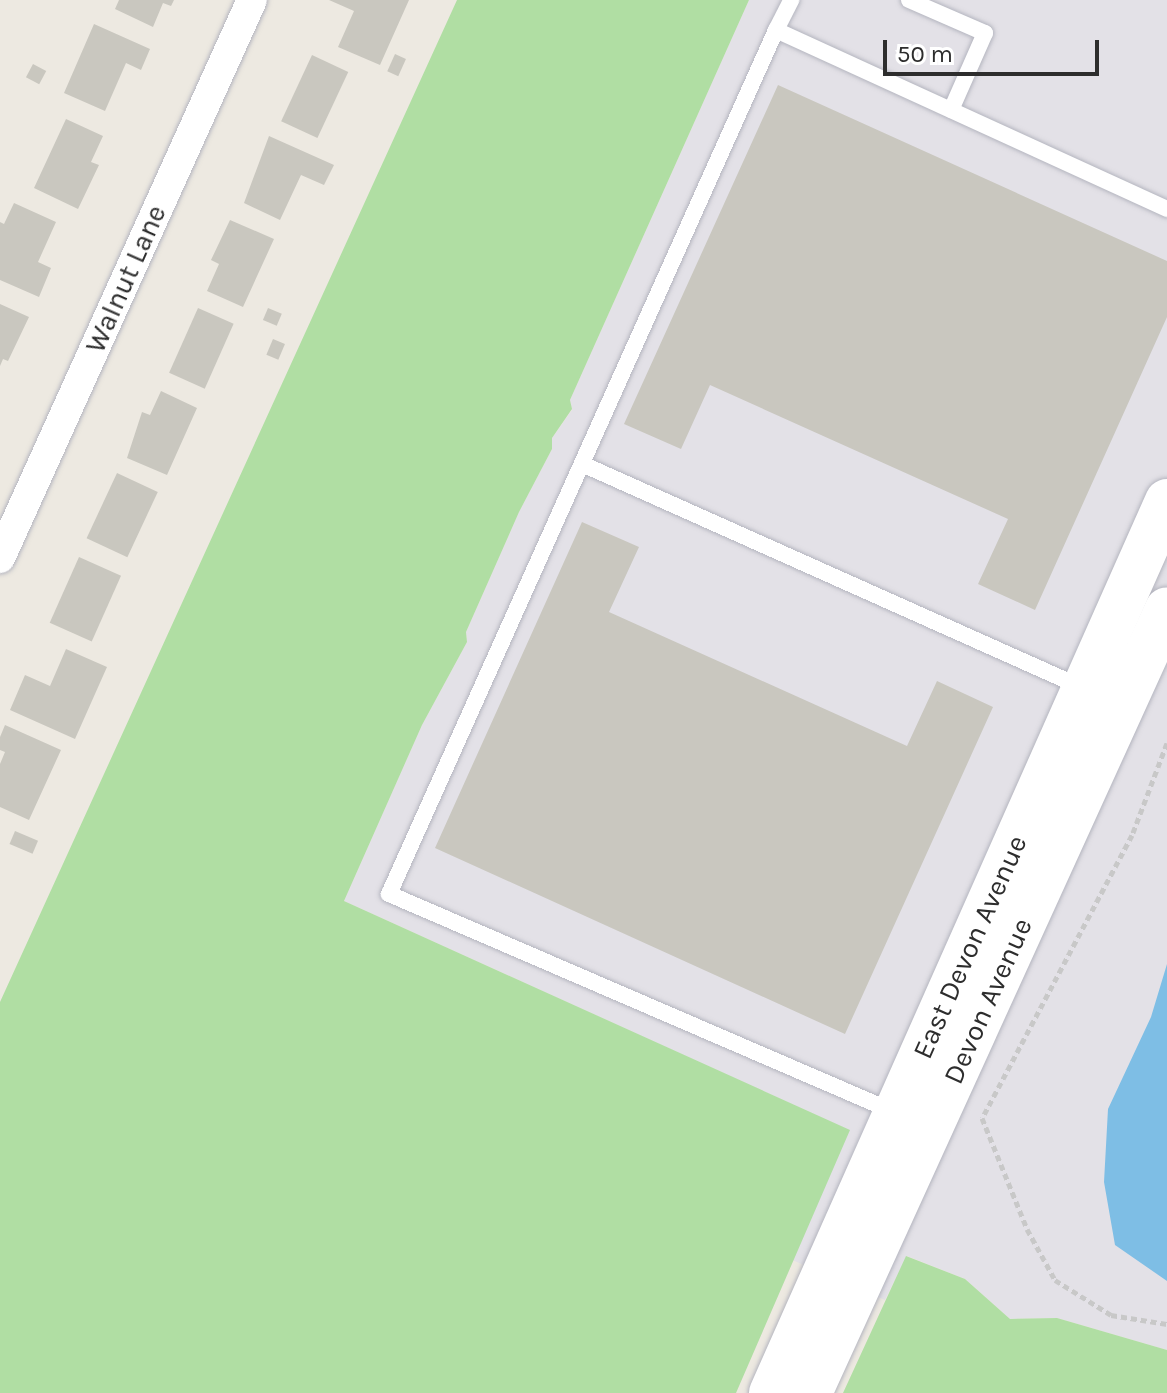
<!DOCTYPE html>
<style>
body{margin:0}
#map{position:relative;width:1167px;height:1393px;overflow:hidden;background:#ede9e1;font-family:Karla,sans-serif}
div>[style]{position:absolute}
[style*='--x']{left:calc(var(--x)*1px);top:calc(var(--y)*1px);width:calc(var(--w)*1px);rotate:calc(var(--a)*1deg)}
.industrial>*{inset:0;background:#e3e1e7}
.green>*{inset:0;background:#b0dea3}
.water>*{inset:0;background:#7ebee5}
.building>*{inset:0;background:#c9c7bf;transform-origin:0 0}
.path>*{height:5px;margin-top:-2.5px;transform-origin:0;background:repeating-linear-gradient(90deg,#c8c8c8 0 6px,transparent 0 10px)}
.roads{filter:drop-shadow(0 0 2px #b4b5bf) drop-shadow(0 0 2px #b4b5bf)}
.lane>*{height:16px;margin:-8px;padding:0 8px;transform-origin:8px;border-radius:8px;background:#fff}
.street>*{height:30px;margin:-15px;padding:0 15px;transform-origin:15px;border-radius:15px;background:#fff}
.secondary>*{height:44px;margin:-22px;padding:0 22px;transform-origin:22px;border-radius:22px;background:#fff}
span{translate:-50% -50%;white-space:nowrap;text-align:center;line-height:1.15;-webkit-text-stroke:6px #fff;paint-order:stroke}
.street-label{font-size:28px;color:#2d2d2d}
.scale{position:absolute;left:883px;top:40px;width:216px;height:36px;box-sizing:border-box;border:4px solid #2d2d2d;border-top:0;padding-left:10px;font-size:24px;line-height:28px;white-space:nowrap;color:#2d2d2d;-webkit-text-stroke:6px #fff;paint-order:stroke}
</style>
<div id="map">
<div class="industrial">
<div style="clip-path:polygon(749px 0,1167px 0,1167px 1350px,1057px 1318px,1010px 1319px,965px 1279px,907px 1256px,885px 1300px,790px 1259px,849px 1130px,344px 901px,422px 725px,467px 642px,466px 632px,519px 512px,552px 449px,552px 438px,572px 410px,570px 400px)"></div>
</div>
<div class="green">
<div style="clip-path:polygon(457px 0,749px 0,570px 400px,572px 409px,552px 438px,552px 449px,519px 512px,466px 632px,467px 642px,422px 725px,344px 901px,850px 1130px,736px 1393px,0 1393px,0 1002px)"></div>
<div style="clip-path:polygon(906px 1256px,965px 1279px,1010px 1319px,1057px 1318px,1167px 1350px,1167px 1393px,843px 1393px)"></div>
</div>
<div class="water">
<div style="clip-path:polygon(1167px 964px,1167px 1281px,1115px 1245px,1104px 1182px,1108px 1109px,1151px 1017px)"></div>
</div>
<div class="building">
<div style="clip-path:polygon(119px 0,174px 0,171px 6px,163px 3px,153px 27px,115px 9px)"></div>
<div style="clip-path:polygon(329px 0,409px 0,380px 65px,338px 47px,354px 11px)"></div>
<div style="clip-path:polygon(94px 24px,150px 49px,141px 70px,126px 63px,105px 111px,64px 93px)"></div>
<div style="left:395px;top:54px;width:12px;height:19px;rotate:24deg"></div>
<div style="left:312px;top:55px;width:40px;height:73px;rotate:25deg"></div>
<div style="left:33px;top:64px;width:15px;height:15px;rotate:28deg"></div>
<div style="clip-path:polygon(778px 85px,1167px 261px,1167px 317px,1035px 610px,978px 584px,1008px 519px,710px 385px,681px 449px,624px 424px)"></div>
<div style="clip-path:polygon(66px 119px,103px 136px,91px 162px,99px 165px,78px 209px,34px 188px)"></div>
<div style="clip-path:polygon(269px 136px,334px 165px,324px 185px,301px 175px,280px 220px,244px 203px)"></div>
<div style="clip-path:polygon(14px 203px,56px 222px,38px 262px,51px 268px,39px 297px,0 280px,0 222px,4px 224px)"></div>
<div style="clip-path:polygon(230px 220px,274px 239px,243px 307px,207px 291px,219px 264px,211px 260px)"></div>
<div style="clip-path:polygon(0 304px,29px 317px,8px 361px,3px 359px,0 366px)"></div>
<div style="left:198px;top:308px;width:39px;height:71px;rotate:24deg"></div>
<div style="left:268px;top:308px;width:15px;height:13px;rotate:23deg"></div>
<div style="left:273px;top:339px;width:13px;height:17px;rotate:23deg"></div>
<div style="clip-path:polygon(161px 391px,197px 408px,167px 475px,127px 458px,142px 412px,150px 415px)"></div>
<div style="left:117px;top:473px;width:45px;height:72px;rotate:25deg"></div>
<div style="clip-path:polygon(582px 522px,639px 547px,609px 612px,907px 746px,937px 681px,993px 707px,845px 1034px,435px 848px)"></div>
<div style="left:79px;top:557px;width:46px;height:72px;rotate:24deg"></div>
<div style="clip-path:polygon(66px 649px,107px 667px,75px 739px,10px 710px,25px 675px,50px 686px)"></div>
<div style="clip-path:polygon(5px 725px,61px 750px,29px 820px,0 807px,0 764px,5px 752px,0 750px,0 737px)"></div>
<div style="left:15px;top:831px;width:25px;height:14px;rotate:23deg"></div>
</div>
<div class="path">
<div style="--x:1167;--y:743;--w:98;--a:110.8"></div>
<div style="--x:1132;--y:835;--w:320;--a:117.9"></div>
<div style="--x:982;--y:1118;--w:120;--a:67.9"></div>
<div style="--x:1027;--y:1229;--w:58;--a:61.2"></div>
<div style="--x:1055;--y:1280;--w:66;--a:32"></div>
<div style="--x:1111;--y:1315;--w:57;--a:9.1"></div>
</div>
<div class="roads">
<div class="lane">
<div style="--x:909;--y:0;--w:83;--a:23.5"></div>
<div style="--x:985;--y:33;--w:84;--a:113.8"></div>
<div style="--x:776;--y:30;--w:34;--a:-63"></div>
<div style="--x:582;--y:464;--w:547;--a:24.08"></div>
<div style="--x:892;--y:1111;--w:548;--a:-156.66"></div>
<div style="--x:389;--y:894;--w:947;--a:-65.87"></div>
<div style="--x:776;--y:30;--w:430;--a:24.6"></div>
</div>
<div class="street">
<div style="--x:0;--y:558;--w:612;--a:-65.7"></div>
</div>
<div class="secondary">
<div style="--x:771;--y:1393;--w:976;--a:-66.06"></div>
<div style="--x:810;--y:1393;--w:861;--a:-65.52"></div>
</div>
</div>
<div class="street-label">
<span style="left:126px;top:279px;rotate:-66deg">Walnut Lane</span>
<span style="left:970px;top:947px;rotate:-66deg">East Devon Avenue</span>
<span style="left:988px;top:1001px;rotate:-66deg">Devon Avenue</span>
</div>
<div class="scale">50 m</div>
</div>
